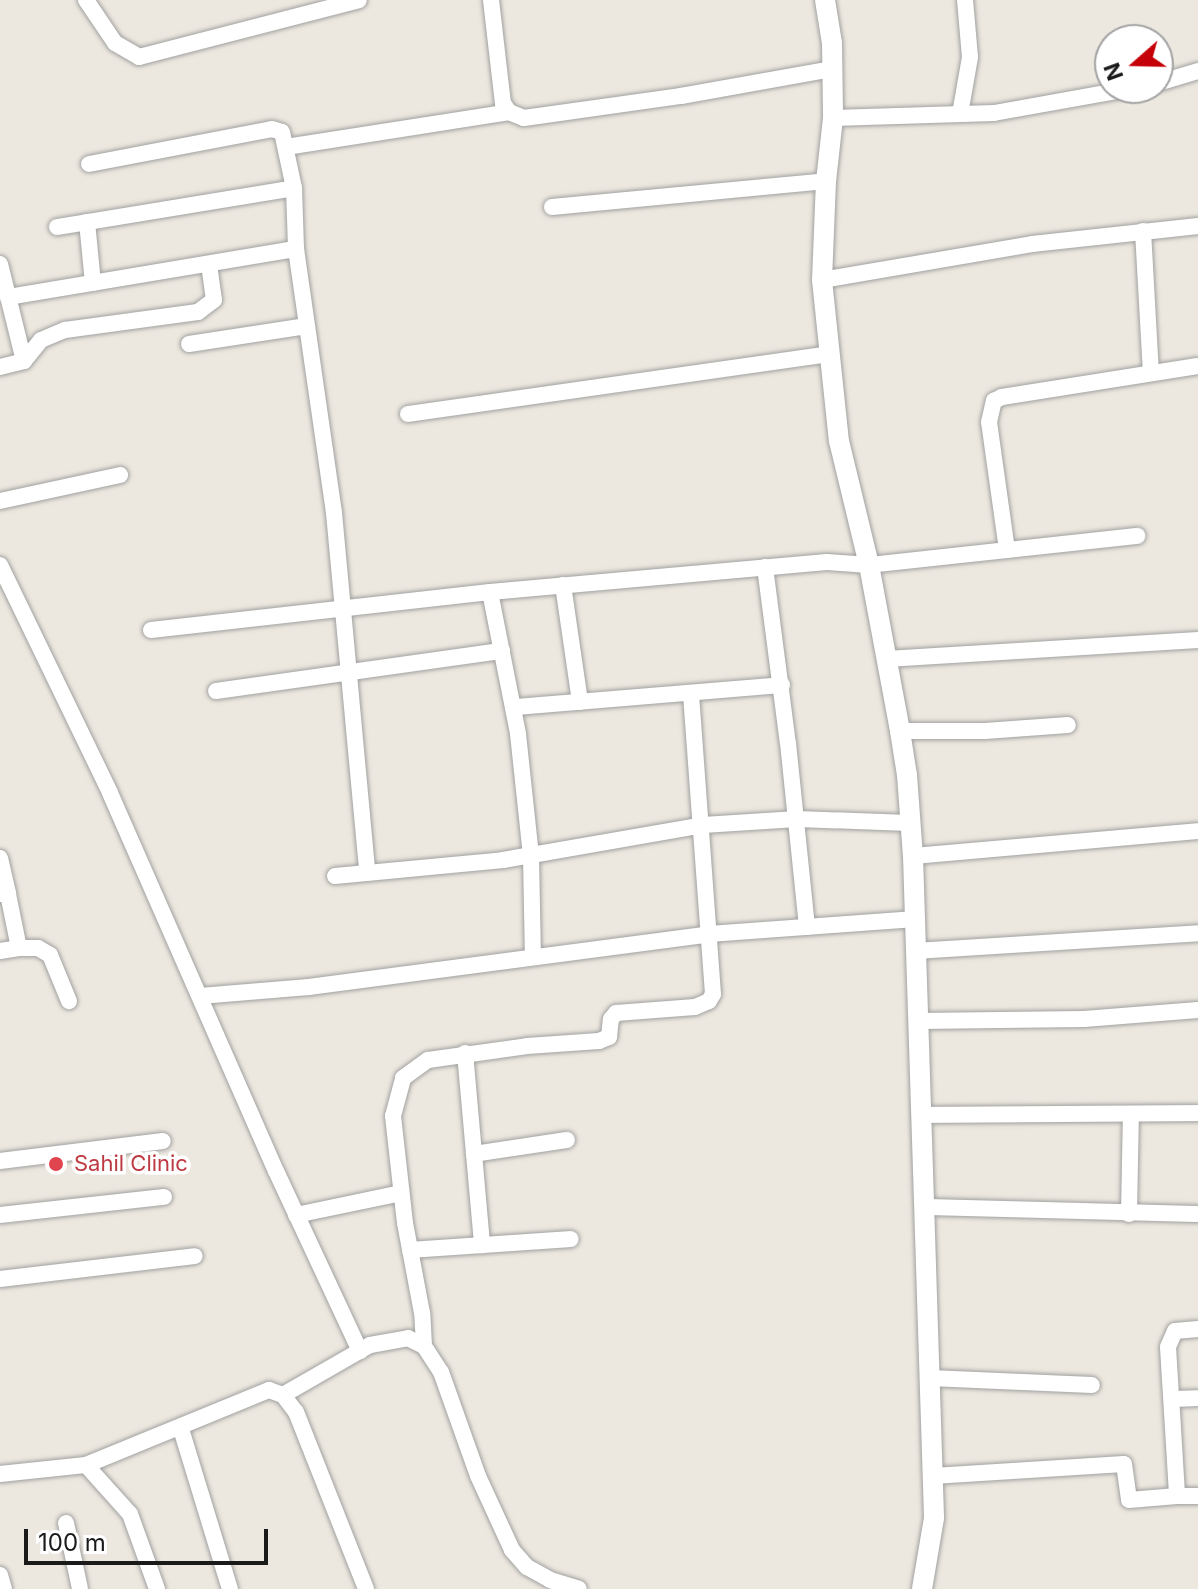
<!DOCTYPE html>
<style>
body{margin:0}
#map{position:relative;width:1198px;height:1589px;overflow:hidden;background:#ede8df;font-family:Inter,sans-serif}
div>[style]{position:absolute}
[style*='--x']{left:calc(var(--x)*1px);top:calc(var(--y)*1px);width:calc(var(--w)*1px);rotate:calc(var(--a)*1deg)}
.roads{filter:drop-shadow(0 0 2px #a1a1a1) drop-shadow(0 0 2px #a1a1a1)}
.minor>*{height:16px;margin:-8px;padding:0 8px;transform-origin:8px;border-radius:8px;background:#fff}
.tertiary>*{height:20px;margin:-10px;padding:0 10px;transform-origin:10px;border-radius:10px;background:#fff}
.dots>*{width:22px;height:22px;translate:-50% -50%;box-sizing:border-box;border:4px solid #fff;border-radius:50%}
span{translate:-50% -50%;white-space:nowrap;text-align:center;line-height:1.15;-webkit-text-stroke:7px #fff;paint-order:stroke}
.health-label{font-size:22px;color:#be3a42}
.left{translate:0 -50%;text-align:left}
.north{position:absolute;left:1094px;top:24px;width:80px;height:80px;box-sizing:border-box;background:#fff;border:2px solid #a3a3a3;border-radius:50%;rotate:250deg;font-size:22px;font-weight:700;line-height:32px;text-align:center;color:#1a1a1a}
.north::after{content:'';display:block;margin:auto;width:28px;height:36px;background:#c50008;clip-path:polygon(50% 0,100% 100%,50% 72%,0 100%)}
.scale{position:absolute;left:24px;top:1529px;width:244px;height:36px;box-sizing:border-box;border:4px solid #1a1a1a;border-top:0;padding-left:10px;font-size:24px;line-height:28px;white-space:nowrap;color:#1a1a1a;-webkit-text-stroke:6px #fff;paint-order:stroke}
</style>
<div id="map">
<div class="roads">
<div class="minor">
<div style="--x:86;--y:0;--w:52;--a:56"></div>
<div style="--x:115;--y:43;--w:28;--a:30"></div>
<div style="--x:139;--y:57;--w:227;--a:-14.5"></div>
<div style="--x:491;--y:0;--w:104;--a:83.4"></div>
<div style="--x:503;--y:103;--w:11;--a:56"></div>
<div style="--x:509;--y:112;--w:16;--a:22"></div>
<div style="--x:524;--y:118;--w:159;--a:-8"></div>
<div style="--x:681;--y:96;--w:154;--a:-10.1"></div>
<div style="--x:1158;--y:83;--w:42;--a:-16.7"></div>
<div style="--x:960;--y:114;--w:58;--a:-80"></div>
<div style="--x:970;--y:57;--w:57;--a:-95"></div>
<div style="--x:833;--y:118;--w:161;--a:-1.8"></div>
<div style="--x:994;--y:113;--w:141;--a:-10.2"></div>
<div style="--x:286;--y:147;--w:226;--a:-8.9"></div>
<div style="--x:89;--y:164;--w:186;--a:-10.8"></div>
<div style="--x:272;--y:129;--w:10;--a:17"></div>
<div style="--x:282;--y:132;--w:57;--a:77.9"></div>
<div style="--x:294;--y:188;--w:61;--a:88.1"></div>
<div style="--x:296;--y:249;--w:267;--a:81.8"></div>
<div style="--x:334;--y:513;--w:361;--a:84.7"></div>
<div style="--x:552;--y:207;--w:275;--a:-5.4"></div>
<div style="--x:87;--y:222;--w:61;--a:84.4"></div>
<div style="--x:57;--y:227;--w:240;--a:-9.3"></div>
<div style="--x:1143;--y:231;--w:142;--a:86.8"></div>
<div style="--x:0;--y:264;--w:100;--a:76.1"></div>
<div style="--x:822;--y:280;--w:213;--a:-9.7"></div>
<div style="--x:1032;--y:244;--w:167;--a:-6.2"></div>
<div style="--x:8;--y:297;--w:292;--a:-9.5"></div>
<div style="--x:189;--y:344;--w:119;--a:-8.7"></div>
<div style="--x:0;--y:367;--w:25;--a:-14"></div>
<div style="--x:24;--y:361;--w:27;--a:-51"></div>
<div style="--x:41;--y:340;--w:26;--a:-23"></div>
<div style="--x:65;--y:330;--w:134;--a:-7.7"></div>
<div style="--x:198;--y:312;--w:20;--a:-37"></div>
<div style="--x:214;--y:300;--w:36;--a:-98"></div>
<div style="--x:408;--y:414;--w:426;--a:-8.1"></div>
<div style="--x:0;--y:501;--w:123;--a:-12.2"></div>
<div style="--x:1007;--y:550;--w:129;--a:-98"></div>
<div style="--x:989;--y:422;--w:22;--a:-77"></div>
<div style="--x:994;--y:401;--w:9;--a:-27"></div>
<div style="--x:1002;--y:397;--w:198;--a:-9"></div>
<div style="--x:0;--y:565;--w:253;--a:64.2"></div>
<div style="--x:110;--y:793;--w:413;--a:66.3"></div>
<div style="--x:276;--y:1171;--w:199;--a:65"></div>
<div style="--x:765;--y:567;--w:177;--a:82.6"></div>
<div style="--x:788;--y:743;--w:185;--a:84.1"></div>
<div style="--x:563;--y:585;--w:118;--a:81.7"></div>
<div style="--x:490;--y:592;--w:145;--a:78.8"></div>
<div style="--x:518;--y:734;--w:123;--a:83.9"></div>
<div style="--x:531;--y:856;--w:100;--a:88.9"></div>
<div style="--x:151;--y:630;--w:341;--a:-6.4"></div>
<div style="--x:490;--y:592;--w:338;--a:-5.1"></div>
<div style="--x:827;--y:562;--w:42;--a:4.1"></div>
<div style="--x:869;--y:565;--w:270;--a:-6.2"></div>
<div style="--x:886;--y:659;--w:313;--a:-3.5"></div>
<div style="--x:216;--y:691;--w:289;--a:-8"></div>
<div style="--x:515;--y:707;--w:268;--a:-4.7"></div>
<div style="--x:900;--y:731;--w:85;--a:0"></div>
<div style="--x:985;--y:731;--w:83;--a:-4.1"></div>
<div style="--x:913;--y:856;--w:286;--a:-5"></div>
<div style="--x:0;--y:858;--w:37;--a:77"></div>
<div style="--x:335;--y:876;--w:169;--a:-5.4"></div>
<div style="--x:503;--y:860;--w:203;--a:-9.9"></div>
<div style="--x:703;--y:825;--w:94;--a:-3.7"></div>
<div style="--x:797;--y:819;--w:112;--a:2"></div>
<div style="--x:0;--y:894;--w:8;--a:0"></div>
<div style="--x:8;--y:894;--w:55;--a:78.5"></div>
<div style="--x:19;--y:948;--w:19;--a:0"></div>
<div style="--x:38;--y:948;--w:14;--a:30"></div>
<div style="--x:50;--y:955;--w:50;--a:67.6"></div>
<div style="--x:0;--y:951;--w:19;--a:-9"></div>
<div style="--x:915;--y:951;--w:284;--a:-3.6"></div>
<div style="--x:200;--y:996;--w:109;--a:-4.7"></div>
<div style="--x:309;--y:987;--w:404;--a:-7.5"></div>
<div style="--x:710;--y:934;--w:205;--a:-4.2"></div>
<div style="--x:917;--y:1021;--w:167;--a:-0.7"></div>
<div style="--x:1084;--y:1019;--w:114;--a:-4.5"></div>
<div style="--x:465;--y:1053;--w:193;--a:84.9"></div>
<div style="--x:922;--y:1115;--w:276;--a:-0.4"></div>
<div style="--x:474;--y:1154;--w:94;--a:-8.6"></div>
<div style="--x:0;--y:1161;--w:164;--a:-7"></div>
<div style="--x:926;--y:1207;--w:272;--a:1.5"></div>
<div style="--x:1129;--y:1214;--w:100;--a:-88.9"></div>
<div style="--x:0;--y:1215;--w:165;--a:-6.3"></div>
<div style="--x:296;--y:1215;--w:107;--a:-11.8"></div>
<div style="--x:410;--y:1250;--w:161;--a:-3.9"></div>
<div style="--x:0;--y:1279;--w:196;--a:-6.7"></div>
<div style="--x:1198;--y:1329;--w:23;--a:175"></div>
<div style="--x:1175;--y:1331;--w:17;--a:114"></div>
<div style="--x:1168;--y:1347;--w:149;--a:86.5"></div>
<div style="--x:1177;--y:1496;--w:21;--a:0"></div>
<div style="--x:424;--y:1346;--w:33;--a:-93"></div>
<div style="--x:422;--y:1313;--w:92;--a:-100.7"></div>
<div style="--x:405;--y:1223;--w:108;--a:-96.4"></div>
<div style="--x:393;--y:1116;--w:39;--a:-75"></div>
<div style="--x:403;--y:1078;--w:31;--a:-36"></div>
<div style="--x:428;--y:1060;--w:100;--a:-8"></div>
<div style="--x:527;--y:1046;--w:72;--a:-4"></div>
<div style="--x:599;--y:1041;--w:11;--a:-22"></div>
<div style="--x:609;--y:1037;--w:18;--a:-84"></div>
<div style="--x:611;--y:1019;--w:8;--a:-50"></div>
<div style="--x:616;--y:1013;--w:79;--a:-4.3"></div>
<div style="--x:695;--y:1007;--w:15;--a:-23"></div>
<div style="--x:709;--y:1001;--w:8;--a:-60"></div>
<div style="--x:713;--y:994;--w:301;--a:-94.2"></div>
<div style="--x:930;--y:1378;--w:162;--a:2.5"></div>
<div style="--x:283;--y:1395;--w:100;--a:-29.9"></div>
<div style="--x:370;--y:1345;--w:39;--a:-10"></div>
<div style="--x:408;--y:1338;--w:18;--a:27"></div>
<div style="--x:424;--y:1346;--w:31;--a:57"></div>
<div style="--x:441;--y:1372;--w:110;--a:70.4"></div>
<div style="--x:478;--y:1476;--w:81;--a:65.3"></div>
<div style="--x:512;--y:1550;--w:23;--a:49"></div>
<div style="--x:527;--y:1567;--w:26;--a:29"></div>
<div style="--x:550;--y:1580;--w:30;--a:17"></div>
<div style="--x:1173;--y:1399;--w:25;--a:-2"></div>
<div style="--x:181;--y:1429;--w:167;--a:73"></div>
<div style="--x:86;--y:1465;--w:66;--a:48.1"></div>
<div style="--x:130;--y:1514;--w:80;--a:70.2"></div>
<div style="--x:0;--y:1474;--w:86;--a:-6"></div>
<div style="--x:86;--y:1465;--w:198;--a:-22.3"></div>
<div style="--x:269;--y:1390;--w:15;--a:20"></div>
<div style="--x:283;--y:1395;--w:21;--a:53"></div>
<div style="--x:296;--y:1412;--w:190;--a:68.4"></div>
<div style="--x:933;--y:1476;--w:191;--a:-3.6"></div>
<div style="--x:1124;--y:1464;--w:36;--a:82"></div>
<div style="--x:1129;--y:1500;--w:48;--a:-4.8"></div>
<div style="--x:66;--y:1523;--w:67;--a:78"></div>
<div style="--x:0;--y:1575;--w:15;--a:74"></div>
</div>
<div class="tertiary">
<div style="--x:825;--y:0;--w:44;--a:80.8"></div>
<div style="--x:832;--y:43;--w:75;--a:89.2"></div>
<div style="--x:833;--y:118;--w:63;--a:96.3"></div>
<div style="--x:826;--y:181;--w:99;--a:92.3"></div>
<div style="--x:822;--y:280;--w:162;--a:84"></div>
<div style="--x:839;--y:441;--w:128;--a:76.4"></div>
<div style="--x:869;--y:565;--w:169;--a:79.4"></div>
<div style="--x:900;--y:731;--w:45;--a:81"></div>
<div style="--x:907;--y:775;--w:81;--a:85.8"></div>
<div style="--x:913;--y:856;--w:662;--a:88.18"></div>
<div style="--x:934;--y:1518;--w:72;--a:99.6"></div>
</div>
</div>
<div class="dots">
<div style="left:56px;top:1164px;background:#e0444e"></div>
</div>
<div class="health-label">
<span class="left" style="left:74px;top:1164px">Sahil Clinic</span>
</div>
<div class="north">N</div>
<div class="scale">100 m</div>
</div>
